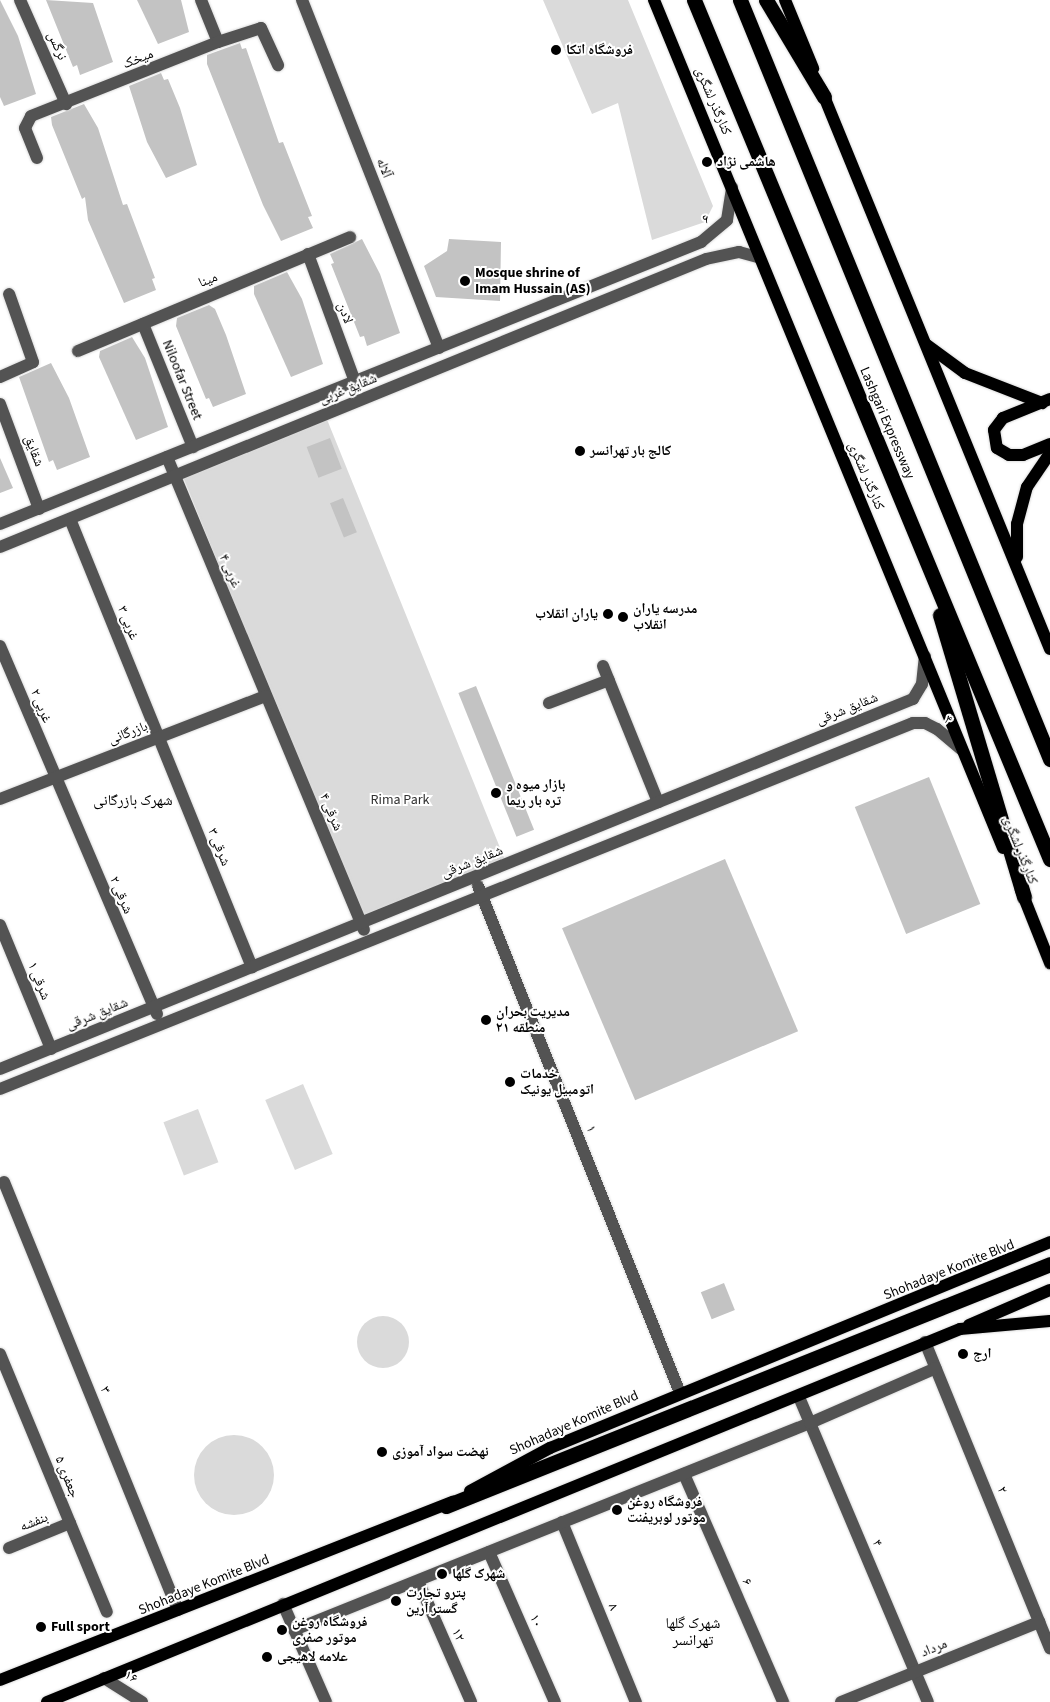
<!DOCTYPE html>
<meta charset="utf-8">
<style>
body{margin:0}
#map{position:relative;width:1050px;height:1702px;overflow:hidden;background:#fff;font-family:"Source Sans 3","Noto Naskh Arabic",sans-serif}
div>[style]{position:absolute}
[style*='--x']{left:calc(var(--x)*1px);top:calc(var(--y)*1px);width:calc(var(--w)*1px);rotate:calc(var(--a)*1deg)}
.green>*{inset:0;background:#dadada;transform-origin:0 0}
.round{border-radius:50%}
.building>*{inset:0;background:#c3c3c3;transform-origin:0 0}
.roads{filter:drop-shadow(0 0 1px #dbdbdb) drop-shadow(0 0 1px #dbdbdb)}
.minor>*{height:12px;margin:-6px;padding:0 6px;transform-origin:6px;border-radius:6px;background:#535353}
.major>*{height:12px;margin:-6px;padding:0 6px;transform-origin:6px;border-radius:6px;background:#000}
.highway>*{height:15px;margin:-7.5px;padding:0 7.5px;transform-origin:7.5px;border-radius:7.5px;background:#000}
.dots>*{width:14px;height:14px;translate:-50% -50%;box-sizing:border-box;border:2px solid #fff;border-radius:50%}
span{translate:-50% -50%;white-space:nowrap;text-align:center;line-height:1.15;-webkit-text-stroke:4px #fff;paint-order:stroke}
.street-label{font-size:14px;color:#000}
.poi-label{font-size:14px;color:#000;font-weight:700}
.left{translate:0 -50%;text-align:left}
.right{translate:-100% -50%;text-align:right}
.park-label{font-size:14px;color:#313131}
.neighbourhood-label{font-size:15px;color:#000}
</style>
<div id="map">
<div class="green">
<div style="clip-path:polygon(543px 0,628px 0,713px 206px,705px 222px,652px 240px,618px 103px,592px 114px)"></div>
<div style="left:324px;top:412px;width:482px;height:155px;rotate:68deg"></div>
<div style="left:303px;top:1084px;width:76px;height:41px;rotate:67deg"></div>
<div style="left:198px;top:1109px;width:57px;height:37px;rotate:69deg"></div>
<div class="round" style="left:357px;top:1316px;width:52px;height:52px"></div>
<div class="round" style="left:194px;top:1435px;width:80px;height:80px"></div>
</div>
<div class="building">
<div style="clip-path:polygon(0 0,18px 36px,36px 94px,4px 106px,0 97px)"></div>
<div style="clip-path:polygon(46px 0,93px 3px,113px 62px,80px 75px,77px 65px,73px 67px)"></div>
<div style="clip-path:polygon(137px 0,181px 0,189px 32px,158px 44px)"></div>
<div style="clip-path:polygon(240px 43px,242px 49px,246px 48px,279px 143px,283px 142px,312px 216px,308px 217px,313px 228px,281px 241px,263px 205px,207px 64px,207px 55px)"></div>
<div style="clip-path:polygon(161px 73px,164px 80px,168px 79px,180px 108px,197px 165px,166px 178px,147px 142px,129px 86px)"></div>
<div style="clip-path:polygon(84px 104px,98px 128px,123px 205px,127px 204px,155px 278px,152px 279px,156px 290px,124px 303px,88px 220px,85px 197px,82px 199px,52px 125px,51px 117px)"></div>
<div style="clip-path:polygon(362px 239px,380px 274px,400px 333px,367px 346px,364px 336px,360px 337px,331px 264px,334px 263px,330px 254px)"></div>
<div style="clip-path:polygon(449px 239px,501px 242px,500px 301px,436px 297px,424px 266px,447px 251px)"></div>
<div style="clip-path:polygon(287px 272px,302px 299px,323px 364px,291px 377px,254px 294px,254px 286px)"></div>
<div style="clip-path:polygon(209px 305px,215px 309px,226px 335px,246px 394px,213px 407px,209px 398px,206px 399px,176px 326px,177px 318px)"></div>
<div style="clip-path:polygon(132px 337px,145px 358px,168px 427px,136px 440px,99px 357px,100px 351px)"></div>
<div style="clip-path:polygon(51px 363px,69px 398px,90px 457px,57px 470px,53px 460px,49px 462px,19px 377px)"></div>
<div style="left:330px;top:438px;width:33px;height:25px;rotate:69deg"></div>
<div style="clip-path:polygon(0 458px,13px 488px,0 493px)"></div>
<div style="left:343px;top:498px;width:37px;height:14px;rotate:68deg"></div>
<div style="left:476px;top:686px;width:155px;height:19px;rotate:68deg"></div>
<div style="left:929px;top:777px;width:137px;height:80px;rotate:68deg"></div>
<div style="left:725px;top:859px;width:187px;height:177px;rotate:67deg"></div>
<div style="left:724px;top:1283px;width:29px;height:25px;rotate:68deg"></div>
</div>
<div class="roads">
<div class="minor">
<div style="--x:20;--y:0;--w:114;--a:66.1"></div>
<div style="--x:201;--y:0;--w:45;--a:68"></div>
<div style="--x:302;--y:0;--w:374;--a:68.5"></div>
<div style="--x:37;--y:158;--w:32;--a:-112"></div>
<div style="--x:25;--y:128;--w:13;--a:-63"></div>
<div style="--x:31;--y:116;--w:201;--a:-21.6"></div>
<div style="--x:218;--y:42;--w:45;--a:-18"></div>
<div style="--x:261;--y:28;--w:41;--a:65.3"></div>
<div style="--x:308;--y:254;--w:136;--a:69.8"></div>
<div style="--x:143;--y:324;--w:133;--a:67.9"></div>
<div style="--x:78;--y:351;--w:295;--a:-22.7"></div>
<div style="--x:0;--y:377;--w:36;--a:-24"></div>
<div style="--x:33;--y:362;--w:72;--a:-109.4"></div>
<div style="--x:0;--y:404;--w:112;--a:69.6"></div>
<div style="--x:167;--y:457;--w:512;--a:67.39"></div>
<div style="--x:70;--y:519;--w:484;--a:67.9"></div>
<div style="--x:0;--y:524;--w:756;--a:-21.91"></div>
<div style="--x:701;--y:242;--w:34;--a:-40"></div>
<div style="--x:727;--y:220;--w:33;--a:-81"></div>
<div style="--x:0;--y:547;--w:762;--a:-22.19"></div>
<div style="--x:706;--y:259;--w:34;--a:-12"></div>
<div style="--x:739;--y:252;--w:20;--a:15"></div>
<div style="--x:0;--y:646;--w:400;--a:66.9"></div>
<div style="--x:603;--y:666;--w:147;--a:68"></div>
<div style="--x:549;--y:703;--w:64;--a:-21"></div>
<div style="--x:0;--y:799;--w:285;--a:-21.2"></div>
<div style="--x:478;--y:886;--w:546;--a:68.28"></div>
<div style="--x:0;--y:925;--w:134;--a:67.6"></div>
<div style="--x:0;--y:1069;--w:985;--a:-22.06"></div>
<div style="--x:913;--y:699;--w:17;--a:-59"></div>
<div style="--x:922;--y:684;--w:28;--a:-84"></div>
<div style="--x:0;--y:1089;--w:984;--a:-21.84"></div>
<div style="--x:913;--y:723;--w:12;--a:0"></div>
<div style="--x:925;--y:723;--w:13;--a:27"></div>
<div style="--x:937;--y:729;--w:33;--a:40"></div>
<div style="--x:4;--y:1182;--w:462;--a:67.9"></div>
<div style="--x:925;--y:1342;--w:331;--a:67.8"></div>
<div style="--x:0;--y:1354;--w:279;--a:67.5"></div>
<div style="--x:799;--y:1397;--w:331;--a:67.1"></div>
<div style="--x:684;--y:1474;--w:249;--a:66.5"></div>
<div style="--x:562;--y:1522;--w:195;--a:67.7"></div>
<div style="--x:9;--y:1548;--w:66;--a:-22.3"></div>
<div style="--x:489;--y:1552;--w:164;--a:66.3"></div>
<div style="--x:418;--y:1581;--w:132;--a:66.3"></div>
<div style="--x:283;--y:1604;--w:107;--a:66.3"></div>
<div style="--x:294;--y:1630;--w:556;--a:-21.86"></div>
<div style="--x:810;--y:1423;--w:137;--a:-23.6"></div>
<div style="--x:104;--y:1678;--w:45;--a:32.3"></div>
<div style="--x:841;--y:1702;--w:214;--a:-22"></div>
</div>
<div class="major">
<div style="--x:654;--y:0;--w:917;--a:67.63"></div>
<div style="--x:785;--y:0;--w:74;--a:67.6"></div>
<div style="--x:821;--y:89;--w:605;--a:67.76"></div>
<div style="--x:927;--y:345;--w:47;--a:36.4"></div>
<div style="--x:965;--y:373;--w:83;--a:21.3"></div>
<div style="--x:1050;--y:399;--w:51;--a:158"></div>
<div style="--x:1003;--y:418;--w:15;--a:127"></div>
<div style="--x:994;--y:430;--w:18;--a:81"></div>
<div style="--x:997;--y:448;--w:14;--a:30"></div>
<div style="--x:1009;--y:455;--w:14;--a:0"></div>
<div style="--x:1023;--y:455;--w:29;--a:-22"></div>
<div style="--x:1017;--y:557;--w:33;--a:-90"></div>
<div style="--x:1017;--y:524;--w:38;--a:-75"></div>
<div style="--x:1027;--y:487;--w:41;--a:-55.9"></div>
<div style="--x:1021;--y:890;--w:79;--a:68.3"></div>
<div style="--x:969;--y:1325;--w:88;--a:-23.4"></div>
<div style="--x:470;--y:1491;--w:91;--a:-28.3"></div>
<div style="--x:550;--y:1448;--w:541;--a:-22.39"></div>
<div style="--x:0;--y:1680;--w:487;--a:-21.5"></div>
<div style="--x:47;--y:1702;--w:986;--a:-22.22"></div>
<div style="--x:960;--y:1329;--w:90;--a:-5.1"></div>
</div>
<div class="highway">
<div style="--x:694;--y:0;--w:930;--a:67.49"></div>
<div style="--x:740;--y:0;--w:820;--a:67.78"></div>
<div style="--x:766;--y:0;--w:113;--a:59.1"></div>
<div style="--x:940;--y:615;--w:294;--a:73.4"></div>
<div style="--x:446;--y:1506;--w:651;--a:-21.83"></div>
</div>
</div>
<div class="dots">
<div style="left:556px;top:50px;background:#000"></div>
<div style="left:707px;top:162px;background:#000"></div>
<div style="left:465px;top:281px;background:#000"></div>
<div style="left:580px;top:451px;background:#000"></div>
<div style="left:608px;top:614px;background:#000"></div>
<div style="left:623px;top:617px;background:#000"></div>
<div style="left:496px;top:793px;background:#000"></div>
<div style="left:486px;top:1020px;background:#000"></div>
<div style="left:510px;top:1082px;background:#000"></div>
<div style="left:963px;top:1354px;background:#000"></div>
<div style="left:382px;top:1452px;background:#000"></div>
<div style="left:617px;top:1510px;background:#000"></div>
<div style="left:442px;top:1574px;background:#000"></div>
<div style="left:396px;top:1601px;background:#000"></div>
<div style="left:41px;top:1627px;background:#000"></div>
<div style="left:282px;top:1630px;background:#000"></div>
<div style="left:267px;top:1657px;background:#000"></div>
</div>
<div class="street-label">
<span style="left:57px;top:46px;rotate:66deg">نرگس</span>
<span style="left:138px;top:59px;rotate:-22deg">میخک</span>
<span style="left:713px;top:101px;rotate:67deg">کنارگذر لشگری</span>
<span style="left:384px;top:168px;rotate:68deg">آلاله</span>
<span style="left:706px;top:219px;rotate:-40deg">۶</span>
<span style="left:208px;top:280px;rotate:-23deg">مینا</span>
<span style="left:345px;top:313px;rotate:70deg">لادن</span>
<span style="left:182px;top:380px;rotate:68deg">Niloofar Street</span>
<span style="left:348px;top:389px;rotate:-22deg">شقایق غربی</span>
<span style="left:887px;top:423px;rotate:67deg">Lashgari Expressway</span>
<span style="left:34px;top:451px;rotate:69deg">شقایق</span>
<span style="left:866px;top:476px;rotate:67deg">کنارگذر لشگری</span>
<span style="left:230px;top:571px;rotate:67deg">۴ غربی</span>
<span style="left:128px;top:623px;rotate:68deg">۳ غربی</span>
<span style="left:41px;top:706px;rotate:68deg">۲ غربی</span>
<span style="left:847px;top:709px;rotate:-22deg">شقایق شرقی</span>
<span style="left:948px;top:720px;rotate:36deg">۴</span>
<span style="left:128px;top:733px;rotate:-21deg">بازرگانی</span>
<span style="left:331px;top:812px;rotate:67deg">۴ شرقی</span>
<span style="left:219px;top:847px;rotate:68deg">۳ شرقی</span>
<span style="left:1020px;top:850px;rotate:68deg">کنارگذر لشگری</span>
<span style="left:472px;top:862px;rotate:-22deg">شقایق شرقی</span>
<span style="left:121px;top:895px;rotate:67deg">۲ شرقی</span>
<span style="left:39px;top:981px;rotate:68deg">۱ شرقی</span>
<span style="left:97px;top:1014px;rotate:-22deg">شقایق شرقی</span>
<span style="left:591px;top:1129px;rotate:68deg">۱</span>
<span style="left:949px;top:1270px;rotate:-22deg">Shohadaye Komite Blvd</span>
<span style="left:105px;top:1390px;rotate:68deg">۳</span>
<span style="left:574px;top:1423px;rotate:-24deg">Shohadaye Komite Blvd</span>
<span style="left:67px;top:1477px;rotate:68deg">جعفری ۵</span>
<span style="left:1002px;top:1490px;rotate:68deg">۲</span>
<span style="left:34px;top:1522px;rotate:-22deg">بنفشه</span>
<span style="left:877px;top:1543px;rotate:67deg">۴</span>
<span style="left:747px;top:1582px;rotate:66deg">۶</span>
<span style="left:204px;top:1585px;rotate:-22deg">Shohadaye Komite Blvd</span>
<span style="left:613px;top:1607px;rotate:68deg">۸</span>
<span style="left:536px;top:1621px;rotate:66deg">۱۰</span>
<span style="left:458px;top:1635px;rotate:66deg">۱۲</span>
<span style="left:934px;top:1648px;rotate:-22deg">مرداد</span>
<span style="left:131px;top:1677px;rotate:32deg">۱۶</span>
</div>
<div class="poi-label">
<span class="left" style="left:566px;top:50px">فروشگاه اتکا</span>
<span class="left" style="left:717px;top:162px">هاشمی نژاد</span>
<span class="left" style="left:475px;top:281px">Mosque shrine of<br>Imam Hussain (AS)</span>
<span class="left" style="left:590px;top:451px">کالج بار تهرانسر</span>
<span class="left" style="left:633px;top:617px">مدرسه یاران<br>انقلاب</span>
<span class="right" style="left:598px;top:614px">یاران انقلاب</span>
<span class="left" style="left:506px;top:793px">بازار میوه و<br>تره بار ریما</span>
<span class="left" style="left:496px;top:1020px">مدیریت بحران<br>منطقه ۲۱</span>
<span class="left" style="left:520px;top:1082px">خدمات<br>اتومبیل یونیک</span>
<span class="left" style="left:973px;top:1354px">ارج</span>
<span class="left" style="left:392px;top:1452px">نهضت سواد آموزی</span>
<span class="left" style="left:627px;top:1510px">فروشگاه روغن<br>موتور لوبریفنت</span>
<span class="left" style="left:452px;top:1574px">شهرک گلها</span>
<span class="left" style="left:406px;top:1601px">پترو تجارت<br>گستر آرین</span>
<span class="left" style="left:292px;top:1630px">فروشگاه روغن<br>موتور صفری</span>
<span class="left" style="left:51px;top:1627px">Full sport</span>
<span class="left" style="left:277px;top:1657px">علامه لاهیجی</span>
</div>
<div class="park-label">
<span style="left:400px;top:800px">Rima Park</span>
</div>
<div class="neighbourhood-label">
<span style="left:133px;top:801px">شهرک بازرگانی</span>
<span style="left:693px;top:1632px">شهرک گلها<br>تهرانسر</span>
</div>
</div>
